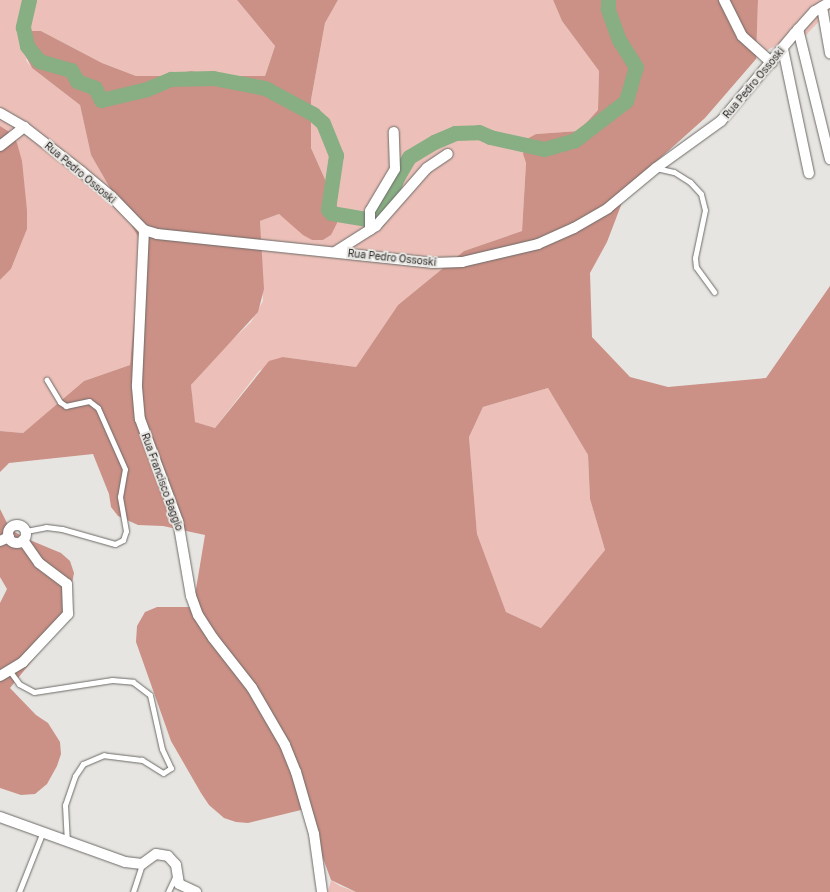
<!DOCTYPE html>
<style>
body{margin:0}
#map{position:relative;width:830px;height:892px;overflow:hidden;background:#e7e5e1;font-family:"Golos Text",sans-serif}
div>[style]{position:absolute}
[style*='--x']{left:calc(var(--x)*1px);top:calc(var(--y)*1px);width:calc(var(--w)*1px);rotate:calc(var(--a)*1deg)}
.green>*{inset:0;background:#ecc0b8}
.forest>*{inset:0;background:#cb9086}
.river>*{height:15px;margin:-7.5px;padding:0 7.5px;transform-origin:7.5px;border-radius:7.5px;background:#88ae83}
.roads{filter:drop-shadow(0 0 1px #6c6a67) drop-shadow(0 0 1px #6c6a67)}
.service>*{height:5px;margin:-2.5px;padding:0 2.5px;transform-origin:2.5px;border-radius:2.5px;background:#fff}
.minor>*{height:10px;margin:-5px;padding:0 5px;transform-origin:5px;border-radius:5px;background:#fff}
.minor>.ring{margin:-5px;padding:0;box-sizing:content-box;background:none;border:10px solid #fff;border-radius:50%}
span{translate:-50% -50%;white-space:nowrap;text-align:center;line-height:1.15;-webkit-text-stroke:4px #e7e5e1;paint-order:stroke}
.street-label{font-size:10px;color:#2e2d2c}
</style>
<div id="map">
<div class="green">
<div style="clip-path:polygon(0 0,237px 0,275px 46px,265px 76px,220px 76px,191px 71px,162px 76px,136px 76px,102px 63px,41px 31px,26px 60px,32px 68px,80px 105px,91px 155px,141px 242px,130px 365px,84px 381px,23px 433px,0 431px,0 280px,11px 269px,27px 229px,27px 210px,24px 191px,0 126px)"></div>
<div style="clip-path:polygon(338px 0,553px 0,562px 21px,599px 71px,598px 111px,579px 131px,536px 134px,523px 154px,526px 163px,522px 231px,464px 251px,398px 305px,356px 367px,283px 357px,259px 371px,215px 428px,194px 422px,191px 385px,227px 345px,251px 322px,263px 301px,260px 221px,279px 214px,312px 240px,323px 240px,331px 235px,337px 206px,311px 148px,311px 100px,325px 23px)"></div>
<div style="clip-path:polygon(758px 0,830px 0,830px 10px,805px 36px,771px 48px,756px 59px)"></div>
<div style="clip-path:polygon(548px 388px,588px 455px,590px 499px,605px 550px,541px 628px,506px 612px,477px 535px,469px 437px,483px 407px)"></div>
<div style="clip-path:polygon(331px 880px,340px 886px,356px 892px,328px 892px)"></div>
</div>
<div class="forest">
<div style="clip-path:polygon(evenodd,237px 0,338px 0,325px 23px,311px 100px,311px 148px,337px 206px,337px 223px,331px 235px,323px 240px,312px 240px,303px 235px,279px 214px,260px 221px,264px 289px,258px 312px,191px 385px,195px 422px,215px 428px,269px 361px,283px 357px,356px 367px,398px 305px,464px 251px,522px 231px,526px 163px,523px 154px,527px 139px,536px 134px,579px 131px,598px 110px,599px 71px,562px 21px,553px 0,758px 0,756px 59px,705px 118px,628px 187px,607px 242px,590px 273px,592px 337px,630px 377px,668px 387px,766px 378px,830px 286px,830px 892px,356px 892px,331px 880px,305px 809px,248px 823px,236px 822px,224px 818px,209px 805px,201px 793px,171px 741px,136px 642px,137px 626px,145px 612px,157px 607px,193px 607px,205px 535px,163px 526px,138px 525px,118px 516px,111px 507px,109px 494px,93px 454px,9px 463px,0 472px,0 431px,23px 433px,84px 381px,130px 365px,141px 242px,91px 155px,80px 105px,32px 68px,23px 51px,24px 39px,32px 31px,41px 31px,102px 63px,136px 76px,162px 76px,191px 71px,220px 76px,265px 76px,275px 46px,237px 0,548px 388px,588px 455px,590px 499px,605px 550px,541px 628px,506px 612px,477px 534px,469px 437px,483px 407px,548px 388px)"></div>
<div style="clip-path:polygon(0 126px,11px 133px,17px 143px,22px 161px,27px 210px,27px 229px,11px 269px,0 280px)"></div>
<div style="clip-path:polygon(0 509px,10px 529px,25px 538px,61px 553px,70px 561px,74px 573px,68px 604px,56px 631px,10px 688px,36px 715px,48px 723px,60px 742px,61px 754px,57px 766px,47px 784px,35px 794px,21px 795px,0 788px,0 603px,7px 589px,0 577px)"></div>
</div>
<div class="river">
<div style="--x:29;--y:0;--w:28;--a:103"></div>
<div style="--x:23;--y:27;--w:19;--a:78"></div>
<div style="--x:27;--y:46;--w:19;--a:51"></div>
<div style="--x:39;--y:61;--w:33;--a:16"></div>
<div style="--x:71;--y:70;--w:13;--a:61"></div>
<div style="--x:77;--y:81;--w:19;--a:21"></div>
<div style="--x:95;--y:88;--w:13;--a:63"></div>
<div style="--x:101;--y:100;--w:47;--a:-13.4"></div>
<div style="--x:147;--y:89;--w:26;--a:-23"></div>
<div style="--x:171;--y:79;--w:42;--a:-1.4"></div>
<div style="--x:213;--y:78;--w:53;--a:10.9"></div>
<div style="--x:265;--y:88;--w:55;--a:28.4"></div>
<div style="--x:313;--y:114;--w:13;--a:42"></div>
<div style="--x:323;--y:123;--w:35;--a:68"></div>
<div style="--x:336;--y:155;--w:55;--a:98.4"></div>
<div style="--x:328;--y:209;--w:5;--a:53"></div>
<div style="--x:331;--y:213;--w:43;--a:9.5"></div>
<div style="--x:373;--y:220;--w:5;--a:0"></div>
<div style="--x:378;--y:220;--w:12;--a:-59"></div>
<div style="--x:384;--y:210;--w:37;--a:-68"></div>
<div style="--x:398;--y:176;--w:22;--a:-60"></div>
<div style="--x:409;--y:157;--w:29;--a:-31"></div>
<div style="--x:434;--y:142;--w:23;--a:-23"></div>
<div style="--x:455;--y:133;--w:24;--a:-2"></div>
<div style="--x:479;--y:132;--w:12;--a:24"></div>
<div style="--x:490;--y:137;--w:55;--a:12.5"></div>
<div style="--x:544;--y:149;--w:32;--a:-16"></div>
<div style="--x:575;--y:140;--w:64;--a:-37.4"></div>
<div style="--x:626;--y:101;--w:35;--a:-74"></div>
<div style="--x:636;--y:67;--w:32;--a:-122"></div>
<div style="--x:619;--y:40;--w:33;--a:-110"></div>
<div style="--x:608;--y:9;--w:9;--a:-90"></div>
</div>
<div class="roads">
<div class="service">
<div style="--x:656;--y:168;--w:18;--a:13"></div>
<div style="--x:674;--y:172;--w:19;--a:32"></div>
<div style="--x:690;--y:182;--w:16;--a:47"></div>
<div style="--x:701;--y:194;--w:16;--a:76"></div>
<div style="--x:705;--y:210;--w:49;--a:101.8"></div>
<div style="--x:695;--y:258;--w:9;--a:84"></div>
<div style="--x:696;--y:267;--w:31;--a:54"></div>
<div style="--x:26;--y:531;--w:20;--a:-11"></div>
<div style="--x:46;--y:527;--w:16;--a:7"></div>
<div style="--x:62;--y:529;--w:55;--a:15.8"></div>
<div style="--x:115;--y:544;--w:9;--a:-27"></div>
<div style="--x:123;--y:540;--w:9;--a:-72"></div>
<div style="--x:126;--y:531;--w:35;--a:-100"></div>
<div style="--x:120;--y:497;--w:28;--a:-80"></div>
<div style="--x:125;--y:469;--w:67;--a:-113.9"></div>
<div style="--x:98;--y:408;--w:11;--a:-142"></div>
<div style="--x:89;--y:401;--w:24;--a:168"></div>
<div style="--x:66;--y:406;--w:7;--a:-146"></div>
<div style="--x:60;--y:402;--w:26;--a:-121"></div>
<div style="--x:9;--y:670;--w:17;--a:54"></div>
<div style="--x:19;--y:684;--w:17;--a:28"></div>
<div style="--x:34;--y:692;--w:79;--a:-8.7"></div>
<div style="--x:112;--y:680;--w:21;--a:5"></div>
<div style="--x:133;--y:682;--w:21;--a:37"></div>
<div style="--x:150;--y:695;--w:55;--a:77.5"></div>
<div style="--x:162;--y:749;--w:21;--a:65"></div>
<div style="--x:171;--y:768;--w:9;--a:148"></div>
<div style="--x:163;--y:773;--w:25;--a:-148"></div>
<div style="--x:142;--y:760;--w:38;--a:-173"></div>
<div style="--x:104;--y:755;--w:23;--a:157"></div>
<div style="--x:83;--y:764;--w:14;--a:124"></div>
<div style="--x:75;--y:776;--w:31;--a:109"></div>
<div style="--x:65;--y:805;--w:36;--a:87"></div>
<div style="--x:19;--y:892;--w:62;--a:-68.4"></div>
<div style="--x:133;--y:892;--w:29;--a:-72"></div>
<div style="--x:168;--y:892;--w:19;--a:-65"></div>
</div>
<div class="minor">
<div style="--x:724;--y:0;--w:40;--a:63.4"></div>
<div style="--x:742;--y:36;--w:40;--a:42"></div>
<div style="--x:822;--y:7;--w:47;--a:80.1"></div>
<div style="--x:798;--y:29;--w:134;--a:76.2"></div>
<div style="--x:783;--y:49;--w:127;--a:78.2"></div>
<div style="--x:0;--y:113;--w:28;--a:30"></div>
<div style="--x:24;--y:127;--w:73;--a:37.8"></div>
<div style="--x:82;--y:172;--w:38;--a:40"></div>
<div style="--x:111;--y:196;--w:47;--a:45.9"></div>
<div style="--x:144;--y:230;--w:14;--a:17"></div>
<div style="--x:157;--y:234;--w:278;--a:6"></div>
<div style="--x:433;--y:263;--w:29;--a:-2"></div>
<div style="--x:462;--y:262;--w:78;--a:-13.3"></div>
<div style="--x:538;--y:244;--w:39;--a:-24"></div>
<div style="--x:574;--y:228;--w:39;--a:-30"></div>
<div style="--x:608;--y:208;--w:62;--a:-39.8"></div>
<div style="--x:656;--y:168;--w:80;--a:-35.9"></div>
<div style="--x:721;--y:121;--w:114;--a:-50"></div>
<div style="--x:794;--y:34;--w:31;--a:-48"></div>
<div style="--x:815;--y:11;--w:17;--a:-31"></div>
<div style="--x:0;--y:146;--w:31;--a:-38"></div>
<div style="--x:144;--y:230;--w:157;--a:92.6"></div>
<div style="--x:137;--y:387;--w:32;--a:85"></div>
<div style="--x:140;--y:419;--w:109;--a:69.6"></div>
<div style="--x:178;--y:521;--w:76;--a:80.2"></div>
<div style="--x:191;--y:596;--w:20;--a:70"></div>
<div style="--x:198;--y:615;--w:27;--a:57"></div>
<div style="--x:213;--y:638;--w:63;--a:52"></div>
<div style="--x:252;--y:688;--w:66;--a:59.9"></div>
<div style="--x:285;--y:745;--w:29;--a:68"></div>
<div style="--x:296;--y:772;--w:65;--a:73.8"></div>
<div style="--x:314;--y:834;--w:59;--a:82.1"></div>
<div style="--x:370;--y:230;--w:19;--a:-90"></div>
<div style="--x:370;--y:211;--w:49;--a:-59.2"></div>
<div style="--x:395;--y:169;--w:37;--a:-92"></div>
<div style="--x:335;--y:252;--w:49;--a:-32.4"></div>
<div style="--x:376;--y:226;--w:77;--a:-48.7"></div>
<div style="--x:427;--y:168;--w:25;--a:-34"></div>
<div class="ring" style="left:8px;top:525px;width:8px;height:8px"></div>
<div style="--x:0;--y:541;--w:10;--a:-24"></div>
<div style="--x:0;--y:676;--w:27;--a:-31"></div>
<div style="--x:23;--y:662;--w:66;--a:-46.8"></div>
<div style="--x:68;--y:614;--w:30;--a:-92"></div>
<div style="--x:67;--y:584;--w:35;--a:-143"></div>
<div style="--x:39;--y:563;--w:28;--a:-125"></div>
<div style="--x:0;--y:817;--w:133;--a:19.8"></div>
<div style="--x:125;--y:862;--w:17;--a:7"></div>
<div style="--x:142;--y:864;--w:17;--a:-36"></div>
<div style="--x:156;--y:854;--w:12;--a:9"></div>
<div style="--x:168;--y:856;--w:12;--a:48"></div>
<div style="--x:176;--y:865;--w:19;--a:81"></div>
<div style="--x:179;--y:884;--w:19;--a:25"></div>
</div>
</div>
<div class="street-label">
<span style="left:754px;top:83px;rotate:-50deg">Rua Pedro Ossoski</span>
<span style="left:80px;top:173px;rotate:40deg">Rua Pedro Ossoski</span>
<span style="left:392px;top:258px;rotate:6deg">Rua Pedro Ossoski</span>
<span style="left:162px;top:482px;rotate:70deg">Rua Francisco Baggio</span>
</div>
</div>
